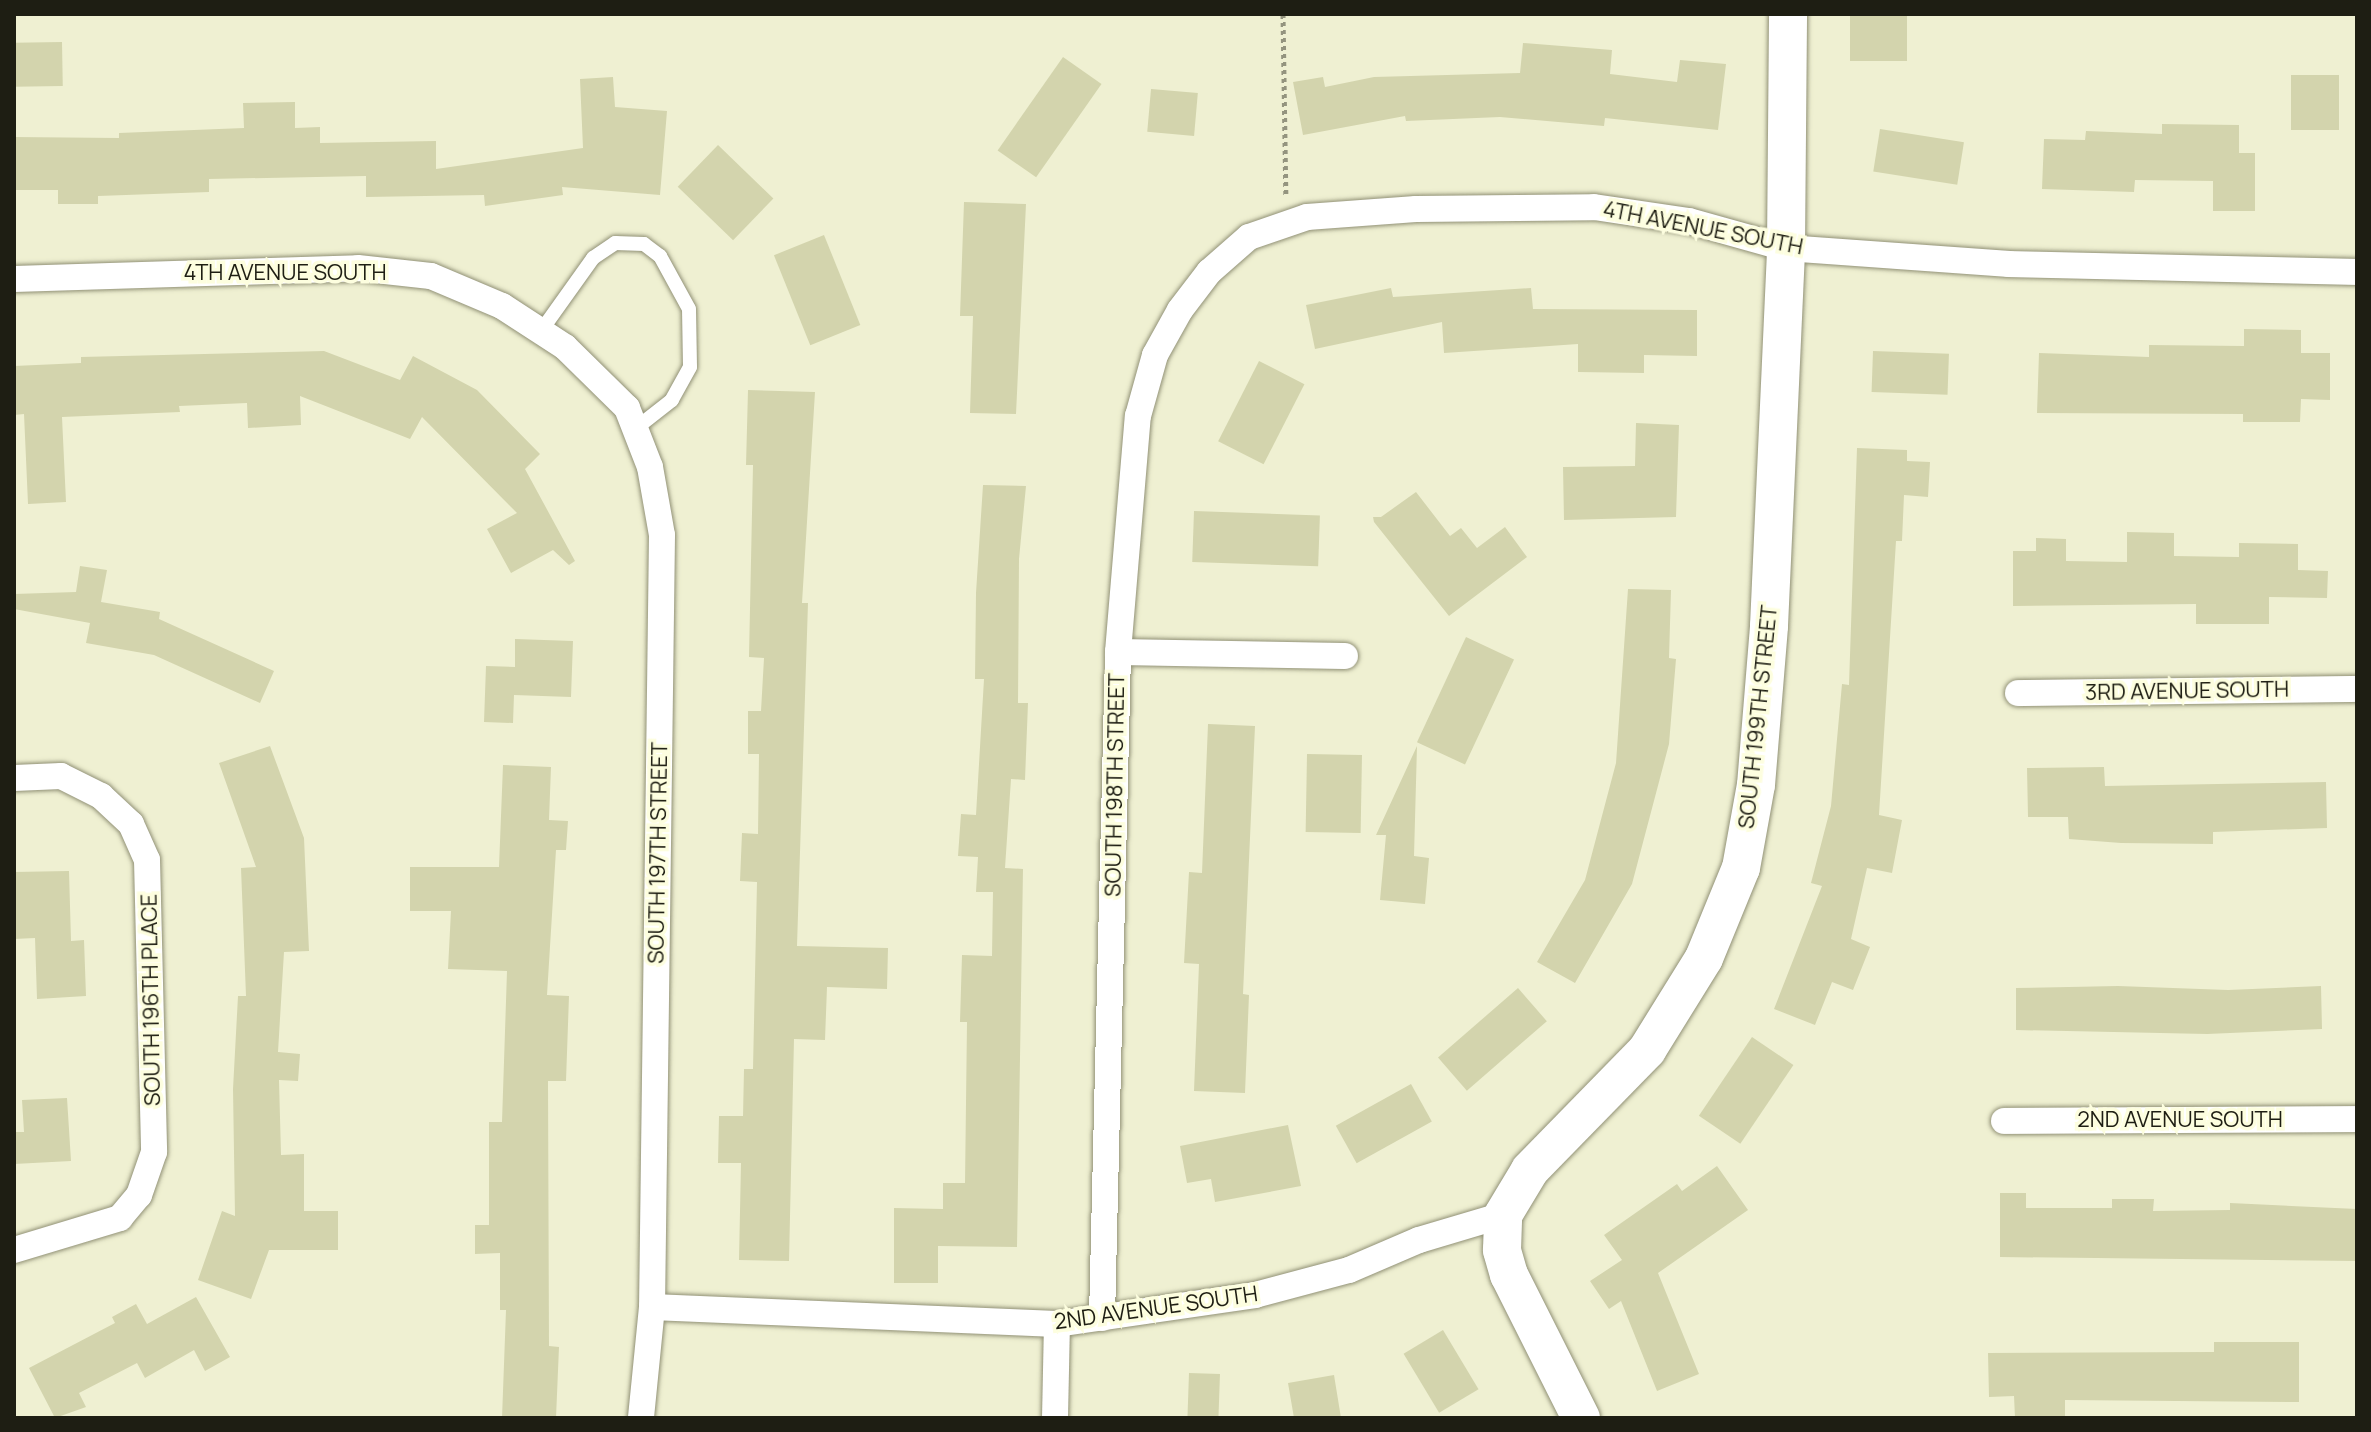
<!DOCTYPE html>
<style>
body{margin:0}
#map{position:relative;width:2371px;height:1432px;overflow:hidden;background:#eff0d2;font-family:Manrope,sans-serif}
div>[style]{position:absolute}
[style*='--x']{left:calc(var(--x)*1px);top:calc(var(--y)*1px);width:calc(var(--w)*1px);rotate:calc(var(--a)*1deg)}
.building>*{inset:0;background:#d3d4ad;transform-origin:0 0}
.path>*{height:5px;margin-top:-2.5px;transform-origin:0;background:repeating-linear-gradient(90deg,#94947f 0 4px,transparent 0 8px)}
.roads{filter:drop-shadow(0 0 2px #919176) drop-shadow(0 0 2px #919176)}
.lane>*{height:14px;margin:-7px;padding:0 7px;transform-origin:7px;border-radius:7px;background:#fff}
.street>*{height:26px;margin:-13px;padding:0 13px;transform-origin:13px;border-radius:13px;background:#fff}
.secondary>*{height:38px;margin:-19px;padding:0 19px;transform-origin:19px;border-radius:19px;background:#fff}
span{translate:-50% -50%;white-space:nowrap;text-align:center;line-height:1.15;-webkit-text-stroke:7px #fdfedf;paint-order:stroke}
.street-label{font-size:22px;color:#1e1e13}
.frame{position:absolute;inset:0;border:16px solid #1e1e13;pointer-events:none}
</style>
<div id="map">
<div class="building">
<div style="left:1850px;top:14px;width:57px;height:47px"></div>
<div style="left:62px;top:42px;width:44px;height:48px;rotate:89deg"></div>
<div style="clip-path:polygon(1523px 43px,1612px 50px,1610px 74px,1677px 82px,1680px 60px,1726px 64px,1718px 130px,1605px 118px,1604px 126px,1500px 117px,1406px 121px,1405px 116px,1303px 135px,1293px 82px,1323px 77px,1325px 87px,1374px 77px,1520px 73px)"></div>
<div style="left:1063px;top:57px;width:47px;height:114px;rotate:35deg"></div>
<div style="left:2291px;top:75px;width:48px;height:55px"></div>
<div style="clip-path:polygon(613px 77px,615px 107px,667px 111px,660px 195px,562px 187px,563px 195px,485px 206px,484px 195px,366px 197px,366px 176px,209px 179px,209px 192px,98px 196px,98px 204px,58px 204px,58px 190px,14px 190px,14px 137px,119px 138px,119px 133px,244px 128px,243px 103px,295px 102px,295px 128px,320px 127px,320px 143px,436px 141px,436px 169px,583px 148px,580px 79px)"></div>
<div style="left:1151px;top:89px;width:47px;height:43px;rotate:5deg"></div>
<div style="clip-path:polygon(2162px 124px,2239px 125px,2239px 153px,2255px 153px,2255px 211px,2213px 211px,2213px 181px,2135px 180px,2134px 192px,2042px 189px,2044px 139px,2085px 140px,2086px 131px,2162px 134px)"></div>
<div style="left:1880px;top:129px;width:85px;height:43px;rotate:9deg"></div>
<div style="left:718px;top:145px;width:77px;height:58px;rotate:44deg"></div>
<div style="clip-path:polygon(964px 202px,1026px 204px,1016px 414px,970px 413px,973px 316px,960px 316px)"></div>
<div style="left:824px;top:235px;width:97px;height:54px;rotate:68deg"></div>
<div style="clip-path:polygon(1391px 288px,1393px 297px,1531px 288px,1533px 309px,1697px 310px,1697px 356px,1644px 355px,1644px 373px,1578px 372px,1578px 344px,1444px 353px,1442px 322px,1315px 349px,1306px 305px)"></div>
<div style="clip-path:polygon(2244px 329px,2301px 330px,2301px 353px,2330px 353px,2330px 400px,2301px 399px,2300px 422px,2243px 422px,2243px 414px,2037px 413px,2039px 353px,2149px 357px,2149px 345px,2244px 346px)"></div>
<div style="clip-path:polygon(324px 351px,400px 380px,413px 356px,477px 390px,540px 454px,525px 469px,575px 561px,569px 565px,553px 550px,511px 573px,487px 529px,517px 513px,422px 417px,410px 439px,300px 396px,301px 425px,248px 428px,247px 403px,179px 406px,180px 412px,62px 417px,66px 502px,28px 504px,24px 414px,14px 415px,14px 366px,81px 363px,81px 357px)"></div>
<div style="left:1873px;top:351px;width:76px;height:41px;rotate:2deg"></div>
<div style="left:1259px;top:361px;width:51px;height:90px;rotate:27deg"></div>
<div style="clip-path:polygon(748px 390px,815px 392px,802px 603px,808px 603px,797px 946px,888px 948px,887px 989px,827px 987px,825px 1040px,794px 1039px,789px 1261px,739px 1260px,741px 1163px,718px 1163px,719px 1116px,743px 1116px,744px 1069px,753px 1069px,757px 882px,740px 881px,742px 833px,758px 834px,759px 754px,748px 754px,748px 711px,761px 711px,764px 658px,749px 657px,753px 465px,746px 465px)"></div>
<div style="clip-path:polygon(1636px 423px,1679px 425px,1676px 517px,1564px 520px,1563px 467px,1635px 466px)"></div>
<div style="clip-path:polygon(1857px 448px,1907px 450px,1907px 461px,1930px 462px,1928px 497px,1904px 495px,1902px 541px,1896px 541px,1879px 815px,1902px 820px,1892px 873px,1867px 868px,1851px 939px,1870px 947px,1853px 990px,1832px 982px,1815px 1025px,1774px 1009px,1822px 886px,1811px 883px,1831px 806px,1842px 684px,1849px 685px)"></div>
<div style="clip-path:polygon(983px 485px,1026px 486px,1019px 559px,1018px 703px,1028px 703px,1025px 780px,1011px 779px,1005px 868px,1023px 869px,1017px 1247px,938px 1246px,938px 1283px,894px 1283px,894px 1208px,943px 1209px,943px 1183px,965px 1183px,967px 1022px,960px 1022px,962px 955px,992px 956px,993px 892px,976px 892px,978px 857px,958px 856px,961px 814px,976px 815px,984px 679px,975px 679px,976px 593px)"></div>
<div style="clip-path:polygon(1416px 492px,1450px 536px,1461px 528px,1477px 548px,1505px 527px,1527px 557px,1449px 616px,1374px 522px,1373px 517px,1381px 517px)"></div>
<div style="left:1194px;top:511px;width:126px;height:51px;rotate:2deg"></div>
<div style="clip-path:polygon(2127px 532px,2174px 533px,2174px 556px,2239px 557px,2239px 543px,2298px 544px,2298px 570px,2328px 571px,2327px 598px,2269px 597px,2269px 624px,2196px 624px,2196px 604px,2013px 606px,2013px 551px,2036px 551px,2036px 538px,2066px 539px,2066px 561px,2127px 562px)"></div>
<div style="clip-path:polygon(80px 566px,107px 570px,101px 602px,160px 612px,159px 619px,274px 671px,260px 703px,154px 655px,86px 643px,90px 623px,14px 609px,14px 594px,76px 592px)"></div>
<div style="clip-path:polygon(1628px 589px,1671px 590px,1669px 658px,1676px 659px,1669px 744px,1632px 884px,1575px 983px,1537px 962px,1585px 880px,1616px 763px)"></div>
<div style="left:1466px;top:637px;width:53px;height:116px;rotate:25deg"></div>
<div style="clip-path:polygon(515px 639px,573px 641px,571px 697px,514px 695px,513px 723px,484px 722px,486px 666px,515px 667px)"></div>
<div style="clip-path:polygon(1208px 724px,1255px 726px,1243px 994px,1249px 995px,1245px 1093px,1194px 1091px,1199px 964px,1184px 963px,1189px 872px,1202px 873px)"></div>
<div style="clip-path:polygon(270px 746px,304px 838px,309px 951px,284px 952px,278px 1052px,300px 1054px,298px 1081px,279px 1080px,281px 1155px,304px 1154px,304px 1211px,338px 1211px,338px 1250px,269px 1250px,251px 1299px,198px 1280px,222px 1211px,235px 1216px,233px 1089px,238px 996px,246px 996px,241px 868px,256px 867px,219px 763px)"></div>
<div style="clip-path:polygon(1417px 746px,1414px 856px,1429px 858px,1425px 904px,1380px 900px,1386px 835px,1376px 835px)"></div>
<div style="left:1307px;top:754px;width:55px;height:78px;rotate:1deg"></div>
<div style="clip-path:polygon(503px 765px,551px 767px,549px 820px,568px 821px,566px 850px,556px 850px,547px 995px,569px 996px,566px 1081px,548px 1081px,549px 1346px,559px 1347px,556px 1418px,502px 1418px,506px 1310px,500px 1310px,500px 1253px,475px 1254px,475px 1225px,489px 1225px,489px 1122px,502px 1122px,507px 971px,448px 969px,451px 911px,410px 911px,410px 867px,499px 867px)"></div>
<div style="clip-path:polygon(2104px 767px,2105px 786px,2326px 782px,2327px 828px,2213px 832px,2213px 844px,2121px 843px,2069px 839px,2068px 817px,2028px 817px,2027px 768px)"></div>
<div style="clip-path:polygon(69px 871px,71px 941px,84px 940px,86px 996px,37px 999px,35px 938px,14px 939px,14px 872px)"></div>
<div style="clip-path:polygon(2118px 986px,2228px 990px,2321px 986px,2322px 1029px,2207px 1034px,2016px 1030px,2016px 988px)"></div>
<div style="left:1518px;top:988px;width:44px;height:106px;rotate:49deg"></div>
<div style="left:1752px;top:1037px;width:50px;height:95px;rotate:34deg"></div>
<div style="left:1411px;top:1084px;width:43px;height:86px;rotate:61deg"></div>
<div style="clip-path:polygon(67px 1098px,71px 1161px,14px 1164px,14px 1132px,24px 1132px,22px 1100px)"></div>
<div style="clip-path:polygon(1288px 1125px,1301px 1186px,1215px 1202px,1211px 1179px,1187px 1183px,1180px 1146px)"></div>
<div style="clip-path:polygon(1717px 1166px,1748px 1210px,1658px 1273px,1699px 1374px,1657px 1391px,1621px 1301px,1609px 1309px,1590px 1281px,1622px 1260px,1604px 1235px,1677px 1184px,1682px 1191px)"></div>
<div style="clip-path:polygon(2000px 1193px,2026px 1193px,2026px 1208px,2112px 1208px,2112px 1199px,2154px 1199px,2153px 1211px,2230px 1210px,2230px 1203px,2357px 1209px,2357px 1261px,2000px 1257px)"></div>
<div style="clip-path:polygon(196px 1297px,230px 1357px,205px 1371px,194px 1350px,145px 1378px,137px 1363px,79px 1393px,86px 1407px,55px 1418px,29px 1368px,115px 1323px,112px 1317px,136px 1304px,147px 1324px)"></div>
<div style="left:1443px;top:1330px;width:69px;height:46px;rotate:59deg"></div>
<div style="clip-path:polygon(2214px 1342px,2299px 1342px,2299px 1402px,2065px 1400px,2065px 1417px,2015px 1418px,2014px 1396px,1989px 1397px,1988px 1353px,2214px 1352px)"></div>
<div style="left:1189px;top:1373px;width:31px;height:45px;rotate:2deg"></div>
<div style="clip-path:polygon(1334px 1375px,1341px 1418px,1294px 1418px,1288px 1383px)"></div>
</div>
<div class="path">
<div style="--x:1283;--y:14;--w:181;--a:89.1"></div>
</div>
<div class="roads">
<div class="lane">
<div style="--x:541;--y:331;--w:90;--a:-54.5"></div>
<div style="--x:593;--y:258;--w:27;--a:-34"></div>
<div style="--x:615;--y:243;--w:29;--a:2"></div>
<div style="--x:644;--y:244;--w:20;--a:37"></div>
<div style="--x:660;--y:256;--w:60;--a:61.3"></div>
<div style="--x:689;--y:309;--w:58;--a:89"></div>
<div style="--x:690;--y:367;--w:38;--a:119"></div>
<div style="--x:672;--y:400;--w:47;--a:141.9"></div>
</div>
<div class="street">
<div style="--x:14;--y:279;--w:344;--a:-1.8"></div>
<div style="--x:358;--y:268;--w:73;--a:6.3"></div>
<div style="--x:431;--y:276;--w:77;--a:22.9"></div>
<div style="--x:502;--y:306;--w:75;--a:33.1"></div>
<div style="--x:565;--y:347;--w:87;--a:44.5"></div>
<div style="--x:627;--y:408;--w:63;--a:68.7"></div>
<div style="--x:650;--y:467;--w:69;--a:80"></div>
<div style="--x:662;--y:535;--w:772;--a:90.74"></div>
<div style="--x:652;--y:1307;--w:112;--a:95.7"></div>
<div style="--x:1118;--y:652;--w:227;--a:1"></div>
<div style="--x:2018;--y:693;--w:339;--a:-0.7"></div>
<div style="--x:14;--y:778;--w:47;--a:-2.4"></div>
<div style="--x:61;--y:776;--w:45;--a:26.6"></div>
<div style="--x:101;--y:796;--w:41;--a:43"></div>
<div style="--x:131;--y:824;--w:39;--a:66"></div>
<div style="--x:147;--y:860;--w:292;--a:88.6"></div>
<div style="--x:154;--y:1152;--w:46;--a:109.2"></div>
<div style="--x:139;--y:1195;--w:30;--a:130"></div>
<div style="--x:120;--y:1218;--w:111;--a:163.2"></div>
<div style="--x:2004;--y:1121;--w:353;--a:-0.3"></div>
<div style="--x:652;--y:1307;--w:405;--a:2.4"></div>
<div style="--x:1057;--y:1324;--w:200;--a:-8.3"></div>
<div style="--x:1255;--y:1295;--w:97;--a:-14.9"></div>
<div style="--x:1349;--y:1270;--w:76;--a:-23.2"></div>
<div style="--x:1419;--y:1240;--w:88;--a:-16.6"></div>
<div style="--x:1102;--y:1318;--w:666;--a:-88.62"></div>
<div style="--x:1118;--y:652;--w:237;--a:-85.2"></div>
<div style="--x:1138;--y:416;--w:63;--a:-74.4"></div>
<div style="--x:1155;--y:355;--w:51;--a:-60.9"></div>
<div style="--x:1180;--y:310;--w:48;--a:-52.7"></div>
<div style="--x:1209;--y:272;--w:53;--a:-41.2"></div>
<div style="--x:1249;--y:237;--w:61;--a:-19"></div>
<div style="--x:1307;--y:217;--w:109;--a:-4.2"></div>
<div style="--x:1416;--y:209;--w:178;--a:-0.6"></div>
<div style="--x:1594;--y:207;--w:96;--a:8.4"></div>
<div style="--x:1689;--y:221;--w:101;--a:15.6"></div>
<div style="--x:1786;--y:248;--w:224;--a:4.1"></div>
<div style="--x:2009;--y:264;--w:348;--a:1.3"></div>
<div style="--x:1055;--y:1418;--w:94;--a:-88.8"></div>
</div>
<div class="secondary">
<div style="--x:1581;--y:1418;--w:160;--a:-116.7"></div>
<div style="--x:1509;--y:1275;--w:26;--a:-106"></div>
<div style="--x:1502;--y:1250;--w:35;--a:-88"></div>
<div style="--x:1503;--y:1215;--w:52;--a:-59"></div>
<div style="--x:1530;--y:1170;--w:168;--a:-45.7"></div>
<div style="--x:1647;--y:1050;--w:108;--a:-58.2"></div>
<div style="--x:1704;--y:958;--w:97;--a:-67.7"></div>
<div style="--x:1741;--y:868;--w:84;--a:-79.8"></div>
<div style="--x:1756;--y:785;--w:160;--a:-85.3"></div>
<div style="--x:1769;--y:626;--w:378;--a:-87.4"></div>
<div style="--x:1786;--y:248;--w:234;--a:-89.5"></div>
</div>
</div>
<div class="street-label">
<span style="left:1703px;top:228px;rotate:11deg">4TH AVENUE SOUTH</span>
<span style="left:285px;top:273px">4TH AVENUE SOUTH</span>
<span style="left:2187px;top:691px;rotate:-1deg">3RD AVENUE SOUTH</span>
<span style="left:1758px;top:717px;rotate:-84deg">SOUTH 199TH STREET</span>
<span style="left:1115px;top:785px;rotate:-89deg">SOUTH 198TH STREET</span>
<span style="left:658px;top:853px;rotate:-89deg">SOUTH 197TH STREET</span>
<span style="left:151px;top:1000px;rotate:-91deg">SOUTH 196TH PLACE</span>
<span style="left:2180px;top:1120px">2ND AVENUE SOUTH</span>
<span style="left:1156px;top:1308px;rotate:-8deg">2ND AVENUE SOUTH</span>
</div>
<div class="frame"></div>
</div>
